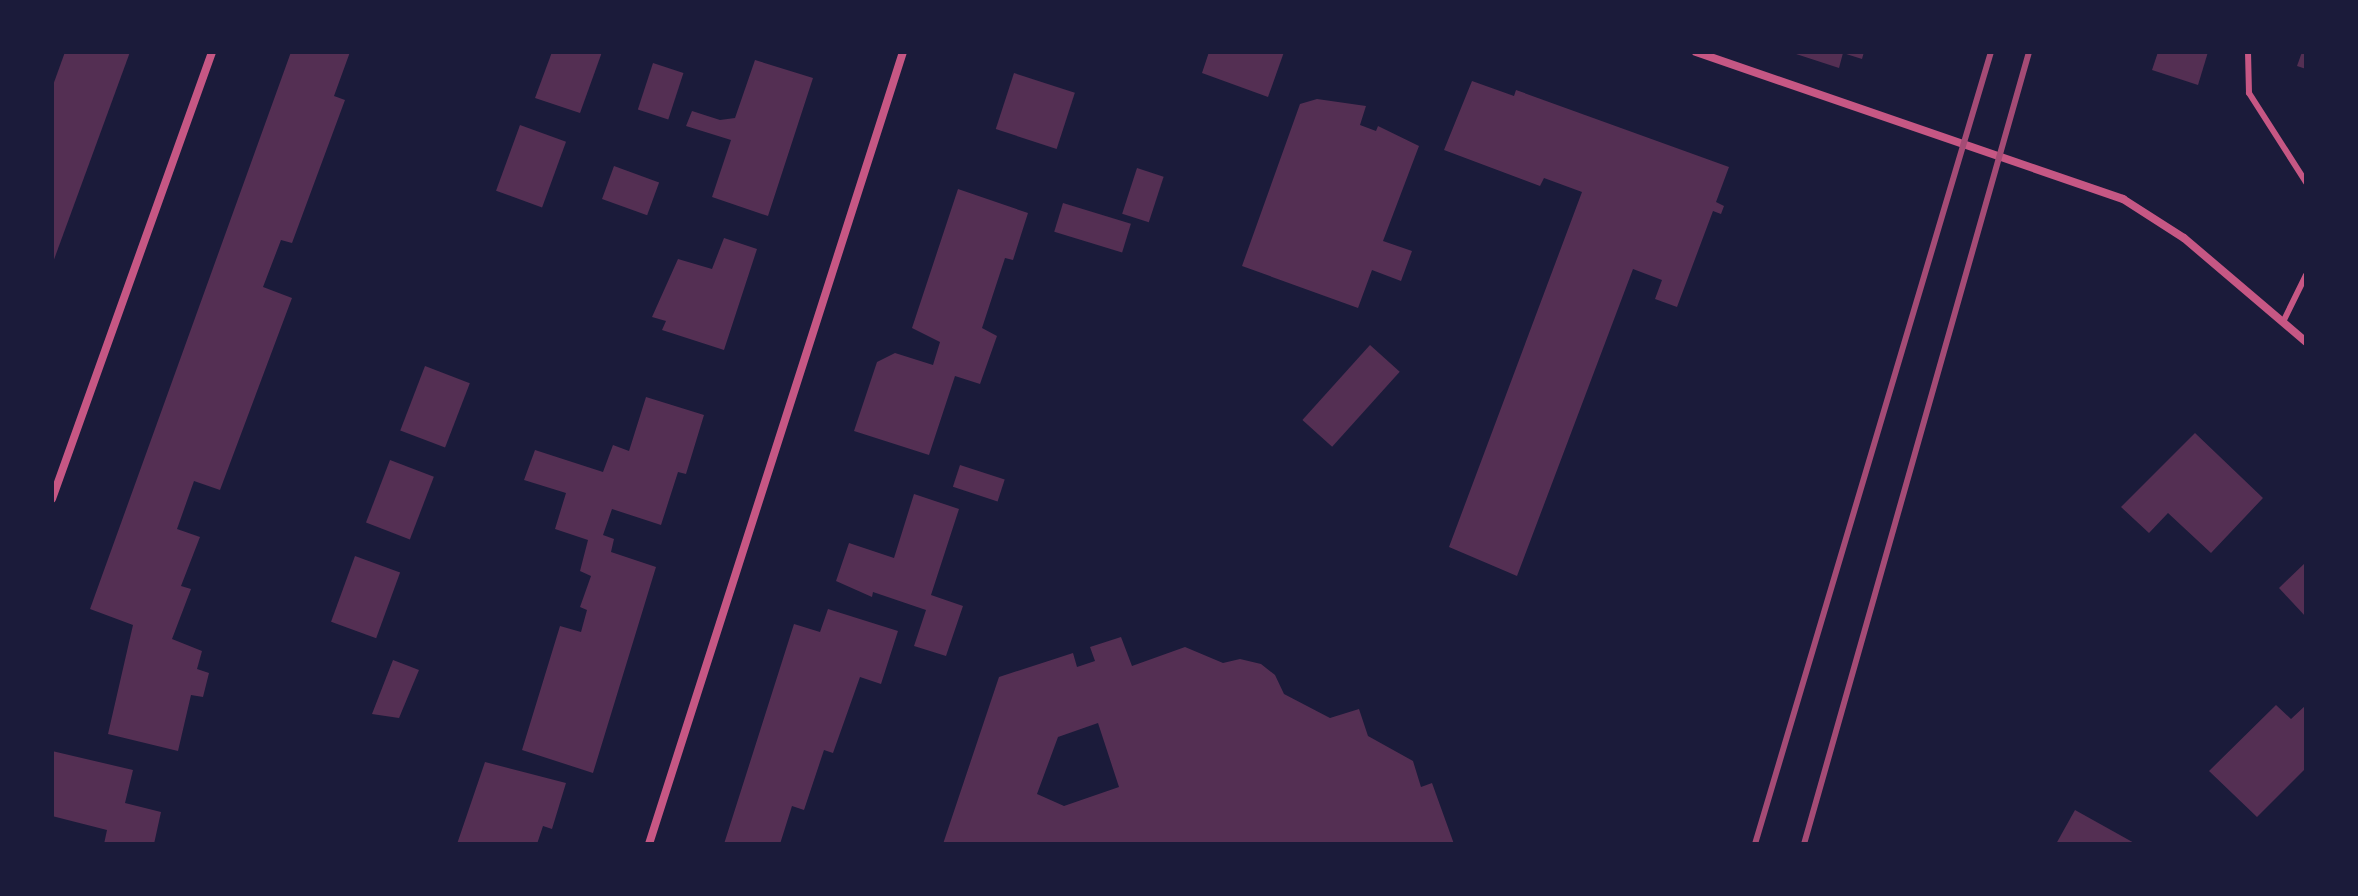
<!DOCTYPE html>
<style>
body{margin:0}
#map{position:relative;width:2358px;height:896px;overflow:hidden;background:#1b1b3a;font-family:Jost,sans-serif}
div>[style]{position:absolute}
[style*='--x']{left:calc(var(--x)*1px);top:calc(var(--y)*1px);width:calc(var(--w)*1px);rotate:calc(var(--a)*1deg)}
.building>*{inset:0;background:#542f53;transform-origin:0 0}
.service>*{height:6px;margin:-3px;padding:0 3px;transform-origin:3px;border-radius:3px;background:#c65784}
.minor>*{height:8px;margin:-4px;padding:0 4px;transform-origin:4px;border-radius:4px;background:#c65784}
.rail>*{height:6px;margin:-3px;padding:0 3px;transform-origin:3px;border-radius:3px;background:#a44b75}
span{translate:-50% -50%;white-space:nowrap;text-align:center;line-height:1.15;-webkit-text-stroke:6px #1b1b3a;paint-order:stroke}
.frame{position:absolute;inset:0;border:54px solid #1b1b3a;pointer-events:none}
</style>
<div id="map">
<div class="building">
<div style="clip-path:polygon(65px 52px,130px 52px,52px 265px,52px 88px)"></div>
<div style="clip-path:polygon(291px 52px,350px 52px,334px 96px,345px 100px,292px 243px,281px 240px,263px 287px,292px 298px,220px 490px,194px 481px,177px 529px,200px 537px,181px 586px,191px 589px,172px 639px,202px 651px,197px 669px,209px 673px,203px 697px,191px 695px,178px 751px,108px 734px,133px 625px,90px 609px)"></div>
<div style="clip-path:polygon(552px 52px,602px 52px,580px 113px,535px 98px)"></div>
<div style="clip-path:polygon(1209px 52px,1284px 52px,1268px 97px,1202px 73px)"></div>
<div style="clip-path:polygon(1864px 52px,1862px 59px,1843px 53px,1839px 68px,1793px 53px)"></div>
<div style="clip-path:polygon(2158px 52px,2208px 52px,2198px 85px,2152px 70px)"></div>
<div style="clip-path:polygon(2302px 52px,2306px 52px,2306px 69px,2297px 66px)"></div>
<div style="clip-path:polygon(755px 60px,813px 78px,768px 216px,712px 197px,731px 140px,686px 126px,692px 111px,720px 120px,735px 118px)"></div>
<div style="left:653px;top:63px;width:32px;height:49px;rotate:18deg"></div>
<div style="left:1014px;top:73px;width:64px;height:59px;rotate:18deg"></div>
<div style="clip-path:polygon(1472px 81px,1514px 96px,1516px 90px,1729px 167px,1716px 202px,1724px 206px,1721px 214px,1713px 211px,1677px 307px,1655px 299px,1662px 280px,1633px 269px,1517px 576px,1449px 547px,1582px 192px,1544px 178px,1540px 186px,1444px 150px)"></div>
<div style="clip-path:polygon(1317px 99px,1366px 106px,1360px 125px,1376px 131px,1378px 126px,1419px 146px,1383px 241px,1412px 251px,1401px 281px,1372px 270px,1358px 308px,1242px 266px,1300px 104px)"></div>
<div style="left:520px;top:125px;width:49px;height:70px;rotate:20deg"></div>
<div style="left:614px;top:166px;width:48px;height:35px;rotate:20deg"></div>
<div style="left:1137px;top:168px;width:28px;height:48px;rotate:18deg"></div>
<div style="clip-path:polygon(958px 189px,1028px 213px,1013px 260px,1005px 258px,982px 328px,997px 336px,980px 384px,955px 376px,929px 455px,854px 431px,877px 362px,895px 353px,933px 365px,940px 342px,912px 328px)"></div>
<div style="left:1063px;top:203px;width:71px;height:30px;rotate:17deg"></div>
<div style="clip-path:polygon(724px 238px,757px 249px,724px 350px,662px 330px,666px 321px,652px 317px,678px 259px,712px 269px)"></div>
<div style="left:1370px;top:345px;width:40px;height:101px;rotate:42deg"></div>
<div style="left:425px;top:366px;width:48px;height:69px;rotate:21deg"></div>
<div style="clip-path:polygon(646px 397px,704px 415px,686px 474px,678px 472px,661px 525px,612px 509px,603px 535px,614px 539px,611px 552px,656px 567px,593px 773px,522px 750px,560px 626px,581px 632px,587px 610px,580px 607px,591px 576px,580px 571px,588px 540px,555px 529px,566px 493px,524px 480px,535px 450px,603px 472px,613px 445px,629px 451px)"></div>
<div style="clip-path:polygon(2195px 433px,2263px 498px,2211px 553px,2168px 513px,2149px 533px,2121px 507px)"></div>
<div style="left:390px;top:460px;width:47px;height:67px;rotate:21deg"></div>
<div style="left:960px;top:465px;width:47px;height:23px;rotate:18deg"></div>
<div style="clip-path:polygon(914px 494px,959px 509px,931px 595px,963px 606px,946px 656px,914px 646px,926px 610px,873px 592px,872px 597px,836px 581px,849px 543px,894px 558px)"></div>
<div style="left:355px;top:556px;width:48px;height:70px;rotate:20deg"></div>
<div style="clip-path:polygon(2306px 562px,2306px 617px,2279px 588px)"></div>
<div style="clip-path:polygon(828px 609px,898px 631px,881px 684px,860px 677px,833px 753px,824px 750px,804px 810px,792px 806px,780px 844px,724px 844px,794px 624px,820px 632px)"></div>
<div style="clip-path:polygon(evenodd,1121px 637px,1132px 666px,1185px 647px,1223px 663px,1240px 659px,1261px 664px,1275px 675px,1284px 694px,1330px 718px,1359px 709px,1368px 736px,1413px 761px,1421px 787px,1432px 783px,1454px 844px,943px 844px,999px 677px,1073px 653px,1077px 667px,1095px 661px,1090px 647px,1121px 637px,1098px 723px,1119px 787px,1064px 806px,1037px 794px,1058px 737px,1098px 723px)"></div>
<div style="clip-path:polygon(393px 660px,419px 670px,399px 718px,372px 714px)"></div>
<div style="clip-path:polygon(2276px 705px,2291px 719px,2306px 705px,2306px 768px,2257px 817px,2209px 771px)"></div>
<div style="clip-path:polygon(52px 751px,133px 770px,125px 803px,161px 812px,154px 844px,104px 844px,107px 830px,52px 816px)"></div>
<div style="clip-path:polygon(485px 762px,566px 783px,552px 829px,543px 826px,537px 844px,457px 844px)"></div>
<div style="clip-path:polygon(2075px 810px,2136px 844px,2056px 844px)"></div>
</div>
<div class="service">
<div style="--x:2248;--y:52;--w:41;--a:88.6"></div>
<div style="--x:2249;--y:93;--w:106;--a:57.4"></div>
<div style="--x:2284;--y:320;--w:50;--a:-63.9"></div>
</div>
<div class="minor">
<div style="--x:1696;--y:52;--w:452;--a:19"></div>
<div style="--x:2123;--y:199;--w:72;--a:32.6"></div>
<div style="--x:2184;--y:238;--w:160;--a:40.4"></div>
<div style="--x:52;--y:499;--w:475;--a:-70.3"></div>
<div style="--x:649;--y:844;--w:832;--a:-72.22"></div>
</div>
<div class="rail">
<div style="--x:1755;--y:844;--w:826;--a:-73.41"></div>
<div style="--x:1804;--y:844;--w:823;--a:-74.14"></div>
</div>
<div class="frame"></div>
</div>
